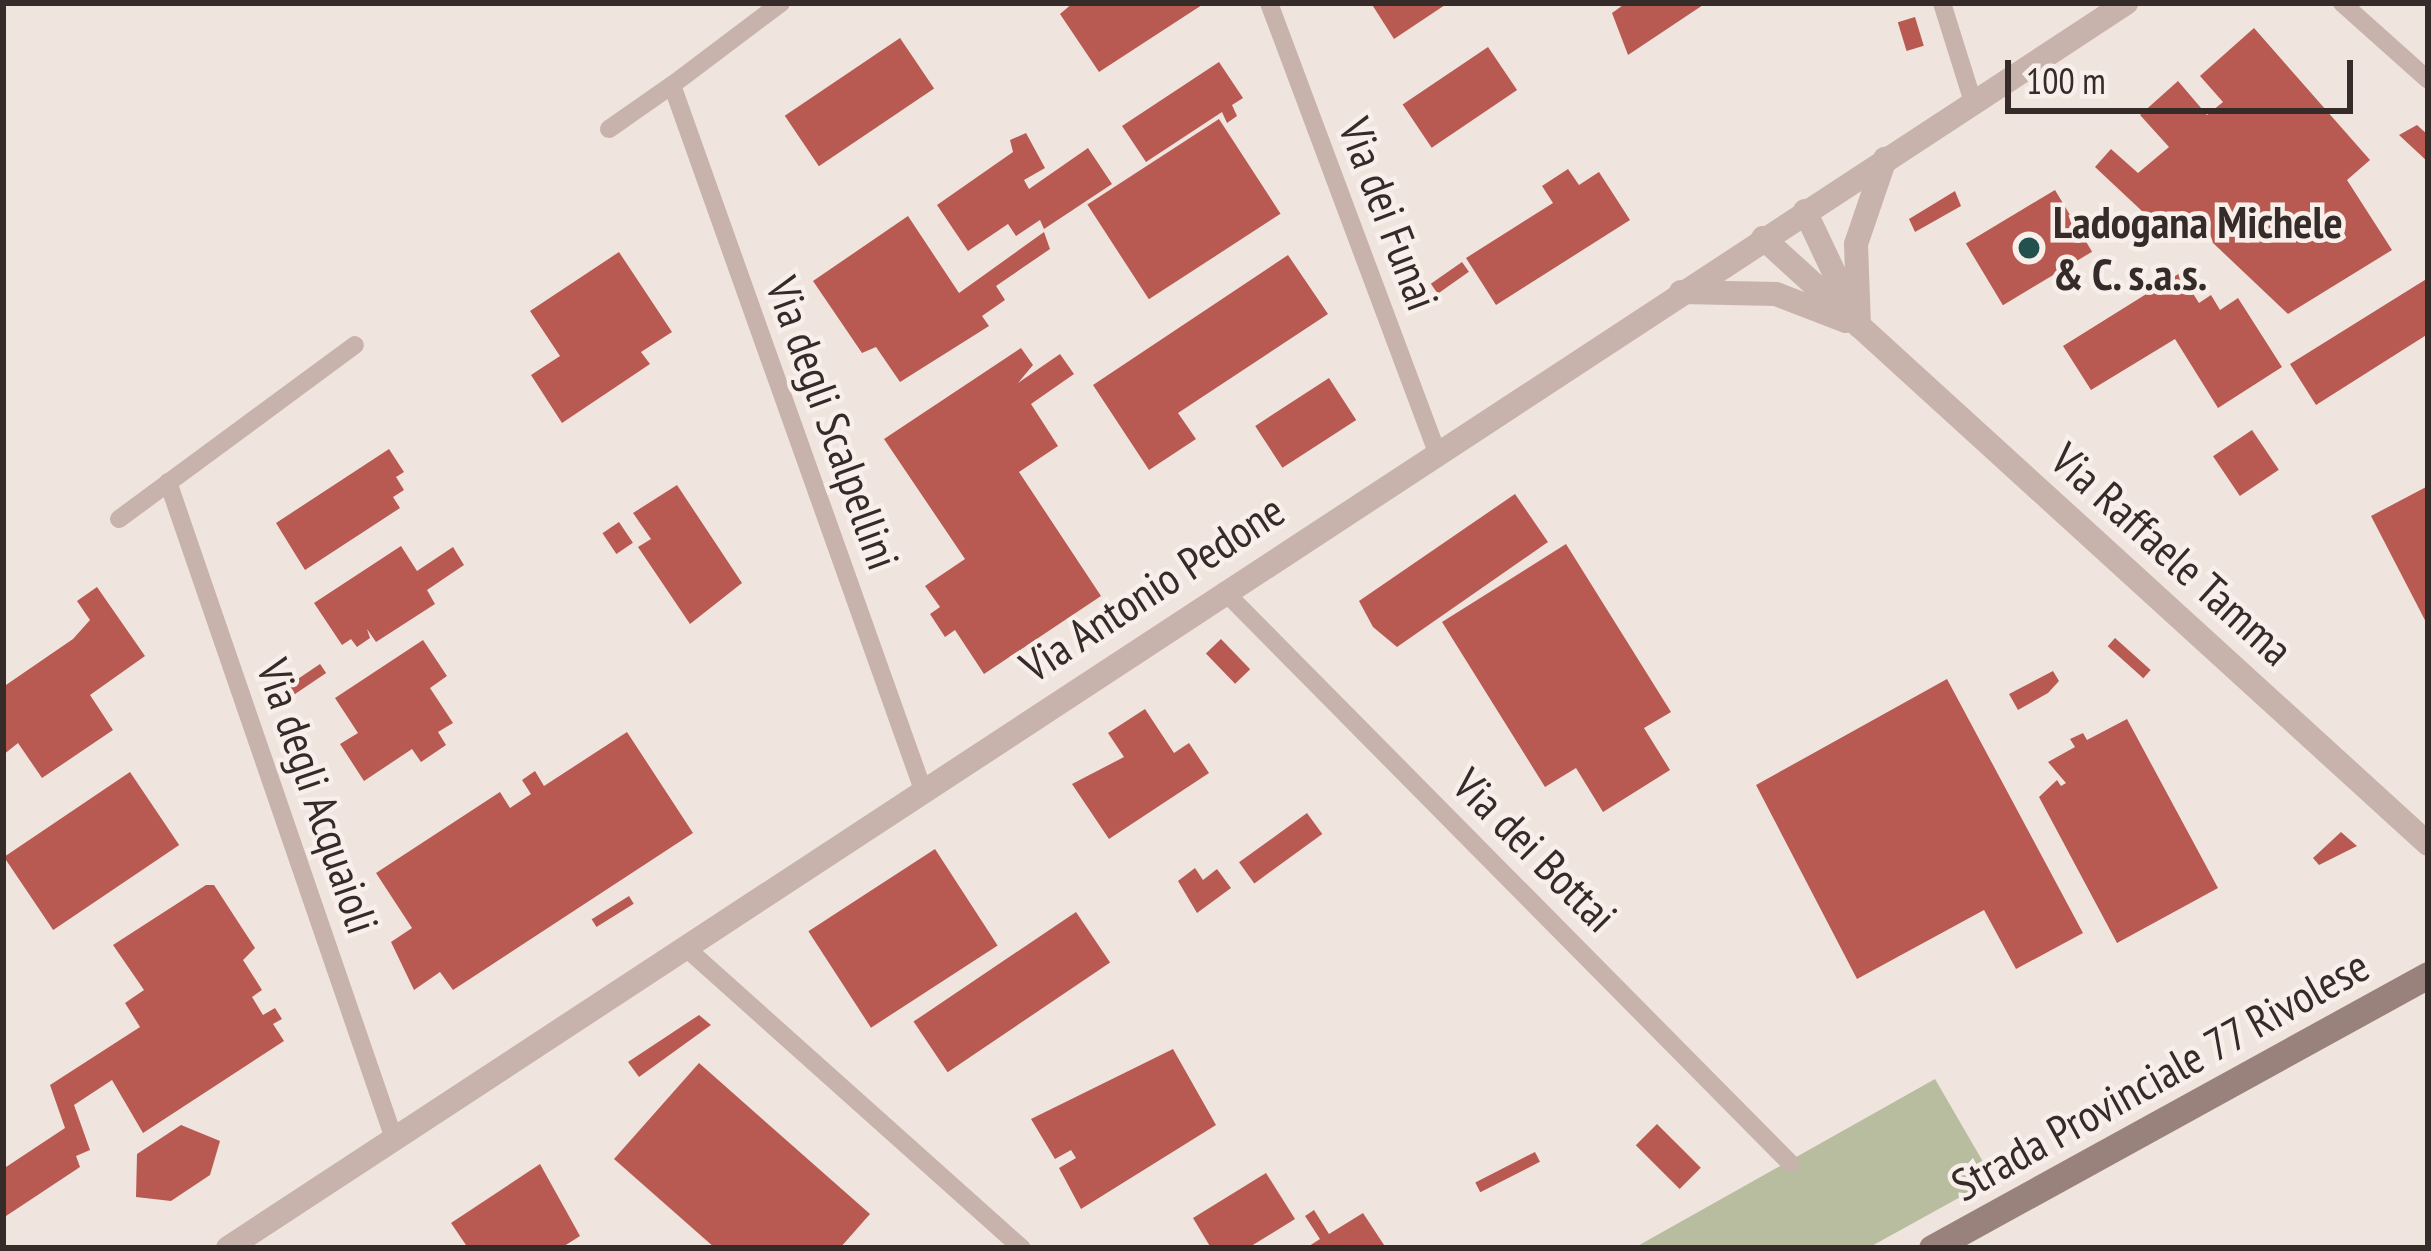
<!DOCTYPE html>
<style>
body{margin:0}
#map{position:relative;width:2431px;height:1251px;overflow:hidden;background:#f0e4de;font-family:"PT Sans Narrow",sans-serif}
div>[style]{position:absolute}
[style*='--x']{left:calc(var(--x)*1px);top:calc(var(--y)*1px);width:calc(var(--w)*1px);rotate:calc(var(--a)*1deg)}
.green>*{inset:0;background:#b8bd9f}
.building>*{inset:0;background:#b95a52;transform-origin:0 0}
.minor>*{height:18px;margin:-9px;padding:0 9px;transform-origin:9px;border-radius:9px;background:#c7b3ab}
.tertiary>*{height:24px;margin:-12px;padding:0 12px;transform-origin:12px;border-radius:12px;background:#c7b3ab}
.secondary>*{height:27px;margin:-13.5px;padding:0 13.5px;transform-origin:13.5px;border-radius:13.5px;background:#9a827c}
.dots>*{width:33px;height:33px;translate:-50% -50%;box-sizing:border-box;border:6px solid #f8efea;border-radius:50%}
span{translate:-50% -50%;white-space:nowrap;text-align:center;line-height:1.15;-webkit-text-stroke:9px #f8efea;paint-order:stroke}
.street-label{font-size:45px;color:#352b29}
.poi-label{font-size:45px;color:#352b29;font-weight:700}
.left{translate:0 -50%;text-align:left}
.frame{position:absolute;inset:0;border:6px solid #352b29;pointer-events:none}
.scale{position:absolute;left:2005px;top:60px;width:348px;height:54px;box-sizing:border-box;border:6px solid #352b29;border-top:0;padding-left:15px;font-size:36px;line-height:42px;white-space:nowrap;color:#352b29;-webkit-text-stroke:9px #f8efea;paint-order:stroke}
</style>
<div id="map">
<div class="green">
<div style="clip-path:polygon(1935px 1079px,1993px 1179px,1868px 1248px,1634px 1248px)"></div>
</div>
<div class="building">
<div style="clip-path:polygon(1073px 3px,1205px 3px,1099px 72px,1060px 14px)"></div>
<div style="clip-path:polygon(1371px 3px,1448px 3px,1394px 39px)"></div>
<div style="clip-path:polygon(1626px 3px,1706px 3px,1628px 55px,1612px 13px)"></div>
<div style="left:1915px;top:17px;width:30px;height:18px;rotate:73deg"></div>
<div style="clip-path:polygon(2254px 28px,2370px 160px,2347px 180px,2392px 250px,2288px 314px,2193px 224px,2175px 242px,2095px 167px,2111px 149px,2138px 173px,2169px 147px,2140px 115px,2178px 81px,2207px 115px,2223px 102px,2200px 76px)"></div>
<div style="left:900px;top:38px;width:61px;height:139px;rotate:56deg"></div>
<div style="left:1488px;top:47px;width:52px;height:103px;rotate:56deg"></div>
<div style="clip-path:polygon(1219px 62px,1243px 98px,1232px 105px,1237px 116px,1227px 123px,1222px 112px,1146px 162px,1122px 126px)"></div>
<div style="left:1219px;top:119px;width:113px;height:157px;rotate:57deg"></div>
<div style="clip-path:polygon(2417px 125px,2428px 135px,2428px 162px,2399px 135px)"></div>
<div style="clip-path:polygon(1026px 133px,1045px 168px,1024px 180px,1029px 189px,1088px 148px,1112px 184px,1044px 229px,1040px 220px,1016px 236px,1008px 224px,968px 251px,937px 205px,1013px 152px,1010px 140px)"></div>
<div style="clip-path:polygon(1568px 169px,1579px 185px,1599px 172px,1630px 220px,1496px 305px,1466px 258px,1553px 203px,1542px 186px)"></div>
<div style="left:2055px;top:190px;width:72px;height:104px;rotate:59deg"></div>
<div style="clip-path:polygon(1955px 191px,1961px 206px,1915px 232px,1909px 219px)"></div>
<div style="clip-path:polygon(908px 216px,959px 293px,1044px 232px,1050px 249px,996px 286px,1005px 300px,982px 316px,989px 326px,900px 382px,876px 347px,862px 353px,813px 281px)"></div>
<div style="clip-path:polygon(619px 252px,672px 332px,641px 352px,650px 364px,562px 423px,531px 375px,560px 356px,530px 311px)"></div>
<div style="clip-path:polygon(1288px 255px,1328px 314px,1178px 413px,1196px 439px,1149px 470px,1093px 385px)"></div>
<div style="left:1462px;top:262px;width:12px;height:38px;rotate:55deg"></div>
<div style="clip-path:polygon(2180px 273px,2199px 303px,2211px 295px,2220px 310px,2238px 298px,2282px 367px,2218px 408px,2175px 339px,2091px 390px,2063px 346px)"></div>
<div style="clip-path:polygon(2428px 278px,2428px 334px,2316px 405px,2290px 364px)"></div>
<div style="clip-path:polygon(1021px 348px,1033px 365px,1018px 383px,1060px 354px,1074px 374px,1031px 404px,1058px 446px,1019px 472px,1101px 596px,984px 674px,955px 630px,945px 637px,930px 614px,940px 607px,925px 586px,965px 559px,884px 439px)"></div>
<div style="left:1329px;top:378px;width:50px;height:88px;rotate:57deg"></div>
<div style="left:2252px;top:430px;width:48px;height:47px;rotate:56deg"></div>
<div style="clip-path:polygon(389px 449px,404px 472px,396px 477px,404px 490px,393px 497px,400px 508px,305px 570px,276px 523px)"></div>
<div style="clip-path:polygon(677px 485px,742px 583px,690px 624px,638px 547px,651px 539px,633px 513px)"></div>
<div style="clip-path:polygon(2428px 486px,2428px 626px,2371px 516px)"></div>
<div style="clip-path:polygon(1515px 494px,1548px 542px,1397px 647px,1373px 627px,1359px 601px)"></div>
<div style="left:619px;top:522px;width:25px;height:20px;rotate:56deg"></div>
<div style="clip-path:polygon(1566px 544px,1671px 712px,1644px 728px,1670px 770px,1603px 812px,1576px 768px,1545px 787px,1442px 622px)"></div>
<div style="clip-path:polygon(401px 546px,417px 571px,453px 547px,464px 565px,427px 590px,435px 604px,376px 642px,367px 629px,370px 638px,357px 647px,351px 639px,342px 645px,314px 603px)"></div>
<div style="clip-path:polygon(97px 587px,145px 656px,90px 695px,113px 730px,42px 778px,18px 743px,3px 755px,3px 687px,73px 639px,90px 620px,77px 601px)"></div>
<div style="left:2115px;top:638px;width:48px;height:11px;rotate:42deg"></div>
<div style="left:1221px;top:639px;width:42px;height:21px;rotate:46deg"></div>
<div style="clip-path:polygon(423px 640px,447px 676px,430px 688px,453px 723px,438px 732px,446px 745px,421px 762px,412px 749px,364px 781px,340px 744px,358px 733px,335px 698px)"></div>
<div style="left:320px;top:664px;width:11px;height:46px;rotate:56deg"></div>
<div style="clip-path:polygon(2053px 671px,2059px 681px,2048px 693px,2018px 710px,2009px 694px)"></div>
<div style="clip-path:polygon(1947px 679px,2083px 933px,2016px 969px,1984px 910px,1857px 979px,1756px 785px)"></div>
<div style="clip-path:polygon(1145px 709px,1174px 753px,1189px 743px,1209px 773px,1109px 839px,1072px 784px,1124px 757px,1108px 733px)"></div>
<div style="clip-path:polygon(2127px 719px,2218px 888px,2117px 943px,2039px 797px,2057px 780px,2061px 786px,2066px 783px,2048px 762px,2075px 747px,2070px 739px,2083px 733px,2087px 740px)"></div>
<div style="clip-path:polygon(627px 732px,693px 833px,453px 990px,440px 972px,414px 990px,391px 942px,412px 928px,376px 873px,500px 792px,510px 808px,531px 794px,522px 780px,535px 771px,544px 786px)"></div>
<div style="left:130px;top:772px;width:88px;height:152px;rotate:56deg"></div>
<div style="left:1307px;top:813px;width:26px;height:84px;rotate:54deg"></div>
<div style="clip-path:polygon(2341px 832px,2357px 846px,2319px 865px,2313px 858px)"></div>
<div style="left:935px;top:849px;width:115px;height:151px;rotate:57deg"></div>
<div style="clip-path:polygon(1195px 868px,1203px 880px,1217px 869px,1231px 888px,1197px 913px,1178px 881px)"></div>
<div style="clip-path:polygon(206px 885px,214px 885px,255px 948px,243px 960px,262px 990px,252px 997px,263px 1015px,275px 1008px,282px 1019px,273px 1024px,284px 1041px,143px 1133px,112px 1080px,74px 1105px,90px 1150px,76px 1156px,80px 1167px,3px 1218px,3px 1169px,65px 1128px,50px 1085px,140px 1027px,125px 1003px,144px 990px,113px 945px)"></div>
<div style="left:629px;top:896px;width:9px;height:44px;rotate:58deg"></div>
<div style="left:1076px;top:912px;width:61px;height:196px;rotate:56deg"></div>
<div style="clip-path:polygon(699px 1015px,711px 1025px,639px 1077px,628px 1062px)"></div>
<div style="clip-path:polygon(1173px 1049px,1216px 1125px,1081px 1209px,1059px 1168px,1076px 1158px,1071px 1150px,1055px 1159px,1031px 1119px)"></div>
<div style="clip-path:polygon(699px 1063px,870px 1214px,840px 1248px,715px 1248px,614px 1159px)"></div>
<div style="left:1657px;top:1124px;width:62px;height:30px;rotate:45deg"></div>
<div style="clip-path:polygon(181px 1125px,220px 1141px,210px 1175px,171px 1201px,136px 1197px,137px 1154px)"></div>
<div style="left:1535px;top:1152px;width:11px;height:67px;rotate:63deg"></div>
<div style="clip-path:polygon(540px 1164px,580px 1236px,561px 1248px,468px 1248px,451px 1223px)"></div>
<div style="clip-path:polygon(1266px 1173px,1295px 1219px,1248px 1248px,1211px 1248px,1193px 1218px)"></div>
<div style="clip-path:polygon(1314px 1210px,1329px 1234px,1363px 1213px,1386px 1248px,1306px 1248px,1320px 1239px,1305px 1216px)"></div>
</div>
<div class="minor">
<div style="--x:781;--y:3;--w:136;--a:143"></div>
<div style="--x:672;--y:85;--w:745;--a:70.4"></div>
<div style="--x:1269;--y:3;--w:479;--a:69.5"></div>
<div style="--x:1942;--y:3;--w:104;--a:72.6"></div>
<div style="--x:2342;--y:3;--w:115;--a:41.8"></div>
<div style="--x:609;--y:129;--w:77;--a:-34.9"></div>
<div style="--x:168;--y:482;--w:692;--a:71.01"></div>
<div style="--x:119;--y:519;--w:293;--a:-36.4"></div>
<div style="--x:1224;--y:591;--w:805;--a:45.3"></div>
<div style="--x:685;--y:947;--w:452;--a:41.8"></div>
</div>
<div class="tertiary">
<div style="--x:1805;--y:211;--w:113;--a:64.8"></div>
<div style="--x:1763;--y:238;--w:900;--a:42.34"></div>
<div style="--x:1681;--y:292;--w:95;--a:1.2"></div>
<div style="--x:1776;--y:294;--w:75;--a:21.1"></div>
<div style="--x:1859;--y:326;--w:82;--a:-92.1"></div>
<div style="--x:1856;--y:244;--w:90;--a:-71.2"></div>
<div style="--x:228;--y:1248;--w:2270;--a:-33.26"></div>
</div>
<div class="secondary">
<div style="--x:1932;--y:1248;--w:566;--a:-28.83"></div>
</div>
<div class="dots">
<div style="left:2029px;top:248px;background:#23524e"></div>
</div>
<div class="street-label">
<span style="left:1389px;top:214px;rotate:69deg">Via dei Funai</span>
<span style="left:833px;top:423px;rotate:70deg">Via degli Scalpellini</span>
<span style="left:2172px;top:554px;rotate:42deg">Via Raffaele Tamma</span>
<span style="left:1152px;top:588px;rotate:-33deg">Via Antonio Pedone</span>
<span style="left:318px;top:796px;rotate:71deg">Via degli Acquaioli</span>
<span style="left:1535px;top:850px;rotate:45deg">Via dei Bottai</span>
<span style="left:2160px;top:1075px;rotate:-29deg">Strada Provinciale 77 Rivolese</span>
</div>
<div class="poi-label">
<span class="left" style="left:2053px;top:248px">Ladogana Michele<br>&amp; C. s.a.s.</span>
</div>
<div class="frame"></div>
<div class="scale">100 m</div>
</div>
